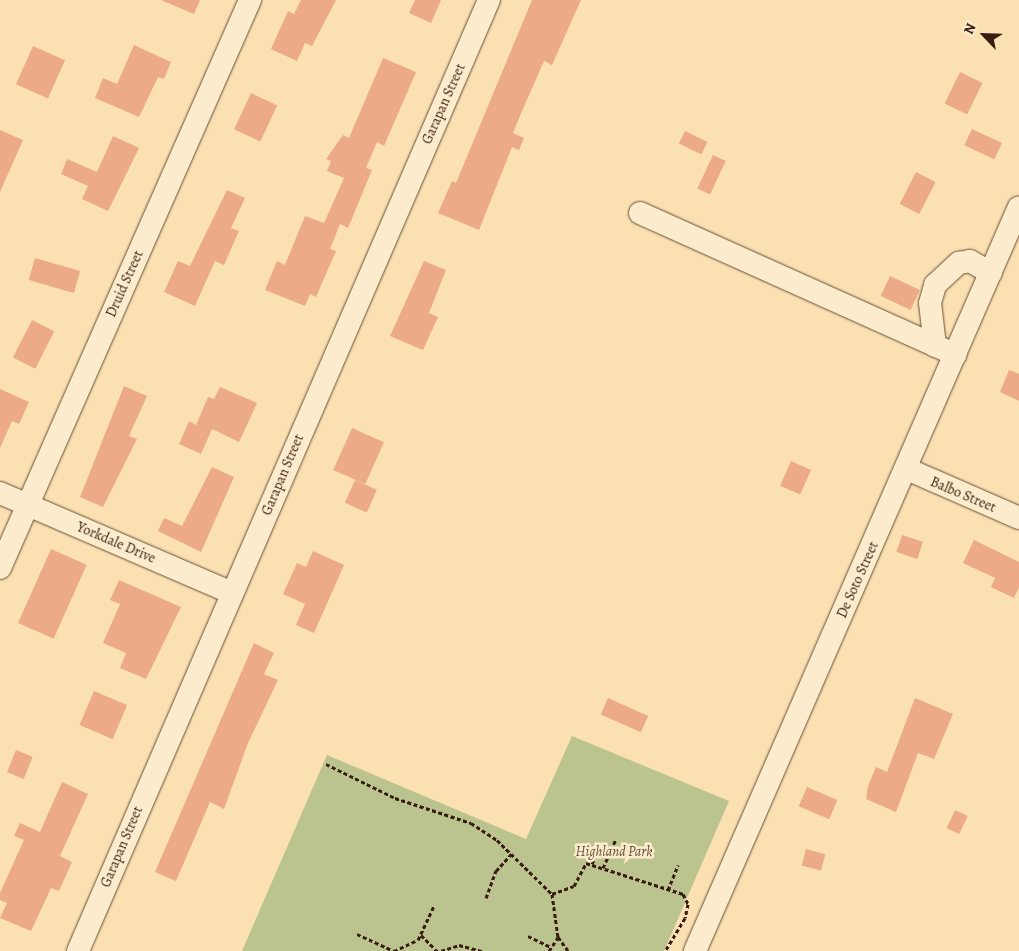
<!DOCTYPE html>
<style>
body{margin:0}
#map{position:relative;width:1019px;height:951px;overflow:hidden;background:#fbe1b2;font-family:Alegreya,serif}
div>[style]{position:absolute}
[style*='--x']{left:calc(var(--x)*1px);top:calc(var(--y)*1px);width:calc(var(--w)*1px);rotate:calc(var(--a)*1deg)}
.green>*{inset:0;background:#bbc38f}
.building>*{inset:0;background:#ecaa87;transform-origin:0 0}
.path>*{height:3px;margin-top:-1.5px;transform-origin:0;background:repeating-linear-gradient(90deg,#381c10 0 4px,transparent 0 6.5px)}
.roads{filter:drop-shadow(0 0 1px #694d38) drop-shadow(0 0 1px #694d38)}
.minor>*{height:22px;margin:-11px;padding:0 11px;transform-origin:11px;border-radius:11px;background:#fceccd}
span{translate:-50% -50%;white-space:nowrap;text-align:center;line-height:1.15;-webkit-text-stroke:5px #fceccd;paint-order:stroke}
.street-label{font-size:14px;color:#381c10}
.park-label{font-size:14px;color:#5f4e36;font-style:italic}
.north{position:absolute;left:959px;top:10px;width:50px;height:50px;-webkit-text-stroke:4px #fceccd;paint-order:stroke;rotate:294deg;font-size:14px;font-weight:700;line-height:20px;text-align:center;color:#381c10}
.north::after{content:'';display:block;margin:auto;width:18px;height:22px;background:#381c10;clip-path:polygon(50% 0,100% 100%,50% 72%,0 100%)}
</style>
<div id="map">
<div class="green">
<div style="clip-path:polygon(572px 736px,729px 801px,664px 951px,242px 951px,327px 755px,526px 839px)"></div>
</div>
<div class="building">
<div style="clip-path:polygon(161px 0,200px 0,194px 14px)"></div>
<div style="clip-path:polygon(301px 0,336px 0,312px 46px,305px 43px,297px 61px,271px 49px,288px 11px,294px 14px)"></div>
<div style="clip-path:polygon(415px 0,441px 0,431px 23px,409px 13px)"></div>
<div style="clip-path:polygon(532px 0,581px 0,552px 65px,544px 61px,522px 111px,513px 133px,524px 138px,519px 150px,512px 147px,479px 230px,438px 213px,452px 181px,456px 183px)"></div>
<div style="clip-path:polygon(134px 45px,171px 62px,164px 79px,158px 77px,139px 117px,95px 98px,103px 78px,117px 84px)"></div>
<div style="left:33px;top:46px;width:35px;height:42px;rotate:24deg"></div>
<div style="clip-path:polygon(383px 58px,416px 72px,384px 146px,377px 142px,366px 168px,372px 170px,348px 228px,340px 224px,330px 249px,336px 251px,316px 297px,310px 294px,305px 306px,265px 290px,277px 261px,285px 265px,305px 216px,324px 223px,344px 178px,327px 171px,331px 161px,326px 159px,343px 135px,349px 138px)"></div>
<div style="left:960px;top:72px;width:25px;height:35px;rotate:26deg"></div>
<div style="left:251px;top:93px;width:29px;height:40px;rotate:25deg"></div>
<div style="left:972px;top:129px;width:33px;height:18px;rotate:25deg"></div>
<div style="clip-path:polygon(0 130px,23px 140px,0 192px)"></div>
<div style="left:685px;top:131px;width:25px;height:14px;rotate:26deg"></div>
<div style="clip-path:polygon(113px 136px,139px 148px,108px 211px,82px 199px,88px 186px,61px 174px,67px 159px,97px 172px)"></div>
<div style="left:713px;top:155px;width:14px;height:37px;rotate:25deg"></div>
<div style="left:916px;top:172px;width:22px;height:36px;rotate:27deg"></div>
<div style="clip-path:polygon(227px 190px,245px 198px,231px 228px,239px 231px,224px 265px,215px 261px,195px 306px,164px 292px,178px 261px,190px 266px)"></div>
<div style="left:35px;top:258px;width:47px;height:23px;rotate:16deg"></div>
<div style="clip-path:polygon(424px 261px,446px 270px,429px 313px,438px 317px,423px 350px,390px 336px)"></div>
<div style="left:890px;top:276px;width:33px;height:22px;rotate:25deg"></div>
<div style="left:32px;top:320px;width:25px;height:42px;rotate:27deg"></div>
<div style="clip-path:polygon(1009px 370px,1019px 374px,1019px 401px,1000px 392px)"></div>
<div style="clip-path:polygon(124px 386px,147px 396px,129px 436px,137px 439px,103px 507px,80px 497px)"></div>
<div style="clip-path:polygon(220px 387px,257px 403px,239px 442px,212px 429px,201px 454px,179px 444px,189px 421px,196px 425px,208px 397px,214px 399px)"></div>
<div style="clip-path:polygon(0 389px,29px 402px,19px 424px,12px 421px,0 448px)"></div>
<div style="left:352px;top:428px;width:35px;height:46px;rotate:24deg"></div>
<div style="left:791px;top:461px;width:22px;height:27px;rotate:24deg"></div>
<div style="clip-path:polygon(212px 467px,234px 477px,201px 552px,158px 531px,164px 518px,182px 526px)"></div>
<div style="left:355px;top:480px;width:24px;height:25px;rotate:24deg"></div>
<div style="left:902px;top:535px;width:22px;height:18px;rotate:18deg"></div>
<div style="clip-path:polygon(974px 540px,1019px 562px,1019px 587px,1014px 598px,991px 587px,995px 578px,963px 563px)"></div>
<div style="left:51px;top:549px;width:39px;height:81px;rotate:24deg"></div>
<div style="clip-path:polygon(313px 551px,344px 565px,314px 633px,296px 625px,305px 604px,283px 594px,297px 563px,306px 567px)"></div>
<div style="clip-path:polygon(119px 580px,181px 607px,146px 679px,120px 668px,126px 653px,103px 643px,120px 604px,110px 600px)"></div>
<div style="clip-path:polygon(254px 643px,274px 653px,264px 674px,278px 680px,248px 743px,224px 809px,210px 802px,176px 881px,155px 872px)"></div>
<div style="left:94px;top:691px;width:36px;height:37px;rotate:23deg"></div>
<div style="left:608px;top:698px;width:44px;height:18px;rotate:24deg"></div>
<div style="clip-path:polygon(915px 698px,953px 714px,934px 759px,918px 753px,896px 812px,866px 799px,868px 786px,876px 767px,887px 772px)"></div>
<div style="left:16px;top:750px;width:18px;height:24px;rotate:22deg"></div>
<div style="clip-path:polygon(62px 782px,88px 794px,60px 856px,72px 862px,59px 891px,51px 888px,31px 931px,0 918px,7px 903px,0 900px,0 893px,24px 840px,14px 836px,20px 823px,40px 832px)"></div>
<div style="left:807px;top:787px;width:33px;height:21px;rotate:23deg"></div>
<div style="left:955px;top:810px;width:14px;height:20px;rotate:25deg"></div>
<div style="left:806px;top:849px;width:20px;height:17px;rotate:15deg"></div>
</div>
<div class="path">
<div style="--x:326;--y:764;--w:77;--a:26.2"></div>
<div style="--x:395;--y:798;--w:80;--a:18.2"></div>
<div style="--x:471;--y:823;--w:31;--a:33"></div>
<div style="--x:497;--y:840;--w:77;--a:44.5"></div>
<div style="--x:552;--y:894;--w:43;--a:82.1"></div>
<div style="--x:592;--y:864;--w:21;--a:-67"></div>
<div style="--x:603;--y:868;--w:32;--a:-66"></div>
<div style="--x:668;--y:890;--w:27;--a:-68"></div>
<div style="--x:552;--y:894;--w:23;--a:-20"></div>
<div style="--x:574;--y:886;--w:26;--a:-62"></div>
<div style="--x:586;--y:863;--w:102;--a:17.7"></div>
<div style="--x:683;--y:894;--w:11;--a:63"></div>
<div style="--x:688;--y:904;--w:14;--a:102"></div>
<div style="--x:685;--y:918;--w:39;--a:121"></div>
<div style="--x:486;--y:898;--w:29;--a:-70"></div>
<div style="--x:496;--y:871;--w:24;--a:-48"></div>
<div style="--x:357;--y:934;--w:41;--a:24.7"></div>
<div style="--x:394;--y:951;--w:26;--a:-25"></div>
<div style="--x:418;--y:940;--w:38;--a:-65"></div>
<div style="--x:421;--y:935;--w:23;--a:45"></div>
<div style="--x:528;--y:936;--w:25;--a:26"></div>
<div style="--x:441;--y:951;--w:19;--a:-18"></div>
<div style="--x:459;--y:945;--w:24;--a:15"></div>
<div style="--x:549;--y:951;--w:17;--a:-57"></div>
<div style="--x:558;--y:937;--w:17;--a:54"></div>
</div>
<div class="roads">
<div class="minor">
<div style="--x:640;--y:213;--w:346;--a:24.2"></div>
<div style="--x:935;--y:346;--w:43;--a:-96.6"></div>
<div style="--x:930;--y:303;--w:19;--a:-74"></div>
<div style="--x:935;--y:285;--w:33;--a:-43"></div>
<div style="--x:959;--y:263;--w:11;--a:-10"></div>
<div style="--x:970;--y:261;--w:24;--a:30"></div>
<div style="--x:907;--y:469;--w:122;--a:23.6"></div>
<div style="--x:0;--y:493;--w:253;--a:23.3"></div>
<div style="--x:0;--y:568;--w:621;--a:-66.24"></div>
<div style="--x:78;--y:951;--w:1036;--a:-66.63"></div>
<div style="--x:695;--y:951;--w:811;--a:-66.47"></div>
</div>
</div>
<div class="street-label">
<span style="left:444px;top:104px;rotate:-66deg">Garapan Street</span>
<span style="left:125px;top:284px;rotate:-66deg">Druid Street</span>
<span style="left:283px;top:475px;rotate:-67deg">Garapan Street</span>
<span style="left:963px;top:495px;rotate:23deg">Balbo Street</span>
<span style="left:116px;top:543px;rotate:23deg">Yorkdale Drive</span>
<span style="left:858px;top:580px;rotate:-66deg">De Soto Street</span>
<span style="left:122px;top:847px;rotate:-67deg">Garapan Street</span>
</div>
<div class="park-label">
<span style="left:614px;top:852px">Highland Park</span>
</div>
<div class="north">N</div>
</div>
